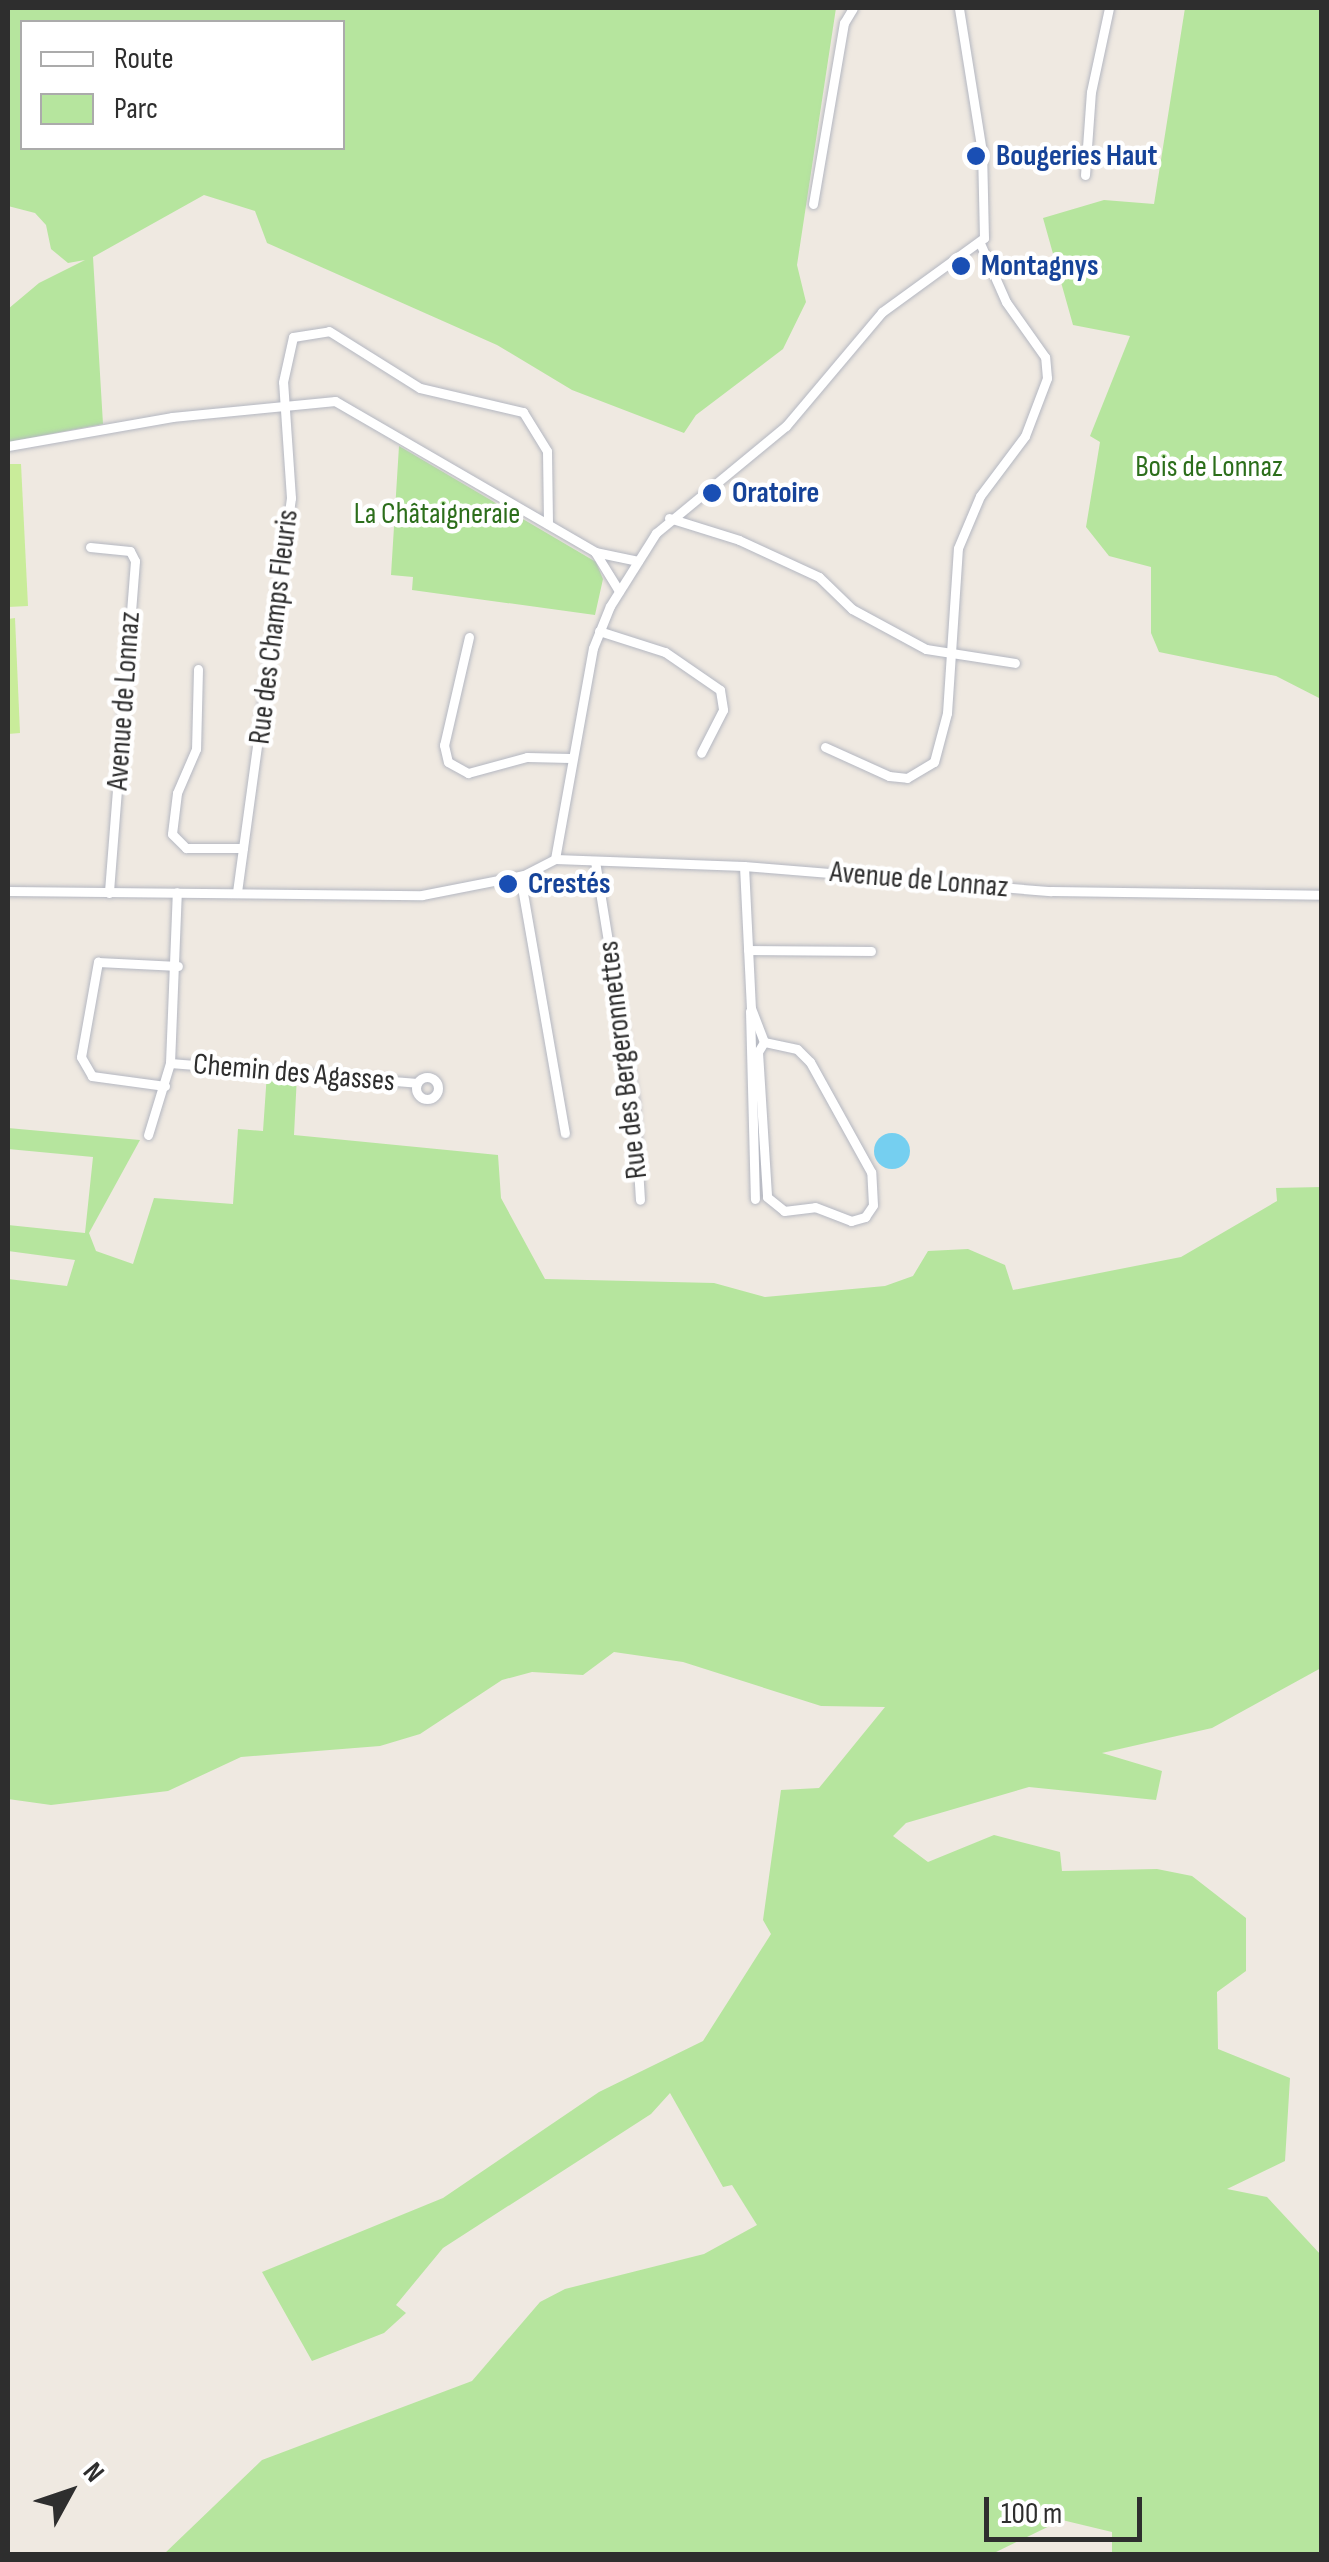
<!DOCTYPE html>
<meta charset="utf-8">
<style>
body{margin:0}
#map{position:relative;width:1329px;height:2562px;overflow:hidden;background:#efe9e1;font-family:"Sofia Sans Condensed",sans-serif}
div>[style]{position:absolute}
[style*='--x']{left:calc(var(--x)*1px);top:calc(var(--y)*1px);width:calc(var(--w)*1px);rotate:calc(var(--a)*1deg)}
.green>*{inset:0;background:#b6e59e}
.pitch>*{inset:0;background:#c9ec9a}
.water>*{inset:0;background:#75cff0}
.round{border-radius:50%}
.roads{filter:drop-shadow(0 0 2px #b4b7c1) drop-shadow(0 0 2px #b4b7c1)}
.street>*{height:9px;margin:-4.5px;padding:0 4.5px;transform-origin:4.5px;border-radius:4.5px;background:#fff}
.street>.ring{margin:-4.5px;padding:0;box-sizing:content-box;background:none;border:9px solid #fff;border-radius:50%}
.dots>*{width:28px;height:28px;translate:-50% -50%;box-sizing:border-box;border:5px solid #fff;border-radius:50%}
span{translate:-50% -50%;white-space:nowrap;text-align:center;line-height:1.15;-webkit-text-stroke:9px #fff;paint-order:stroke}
.transit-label{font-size:30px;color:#164399;font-weight:700}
.left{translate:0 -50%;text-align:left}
.park-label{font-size:30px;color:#2c6e1b}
.street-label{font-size:30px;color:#2e2e2e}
.frame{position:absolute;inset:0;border:10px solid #2e2e2e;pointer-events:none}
.legend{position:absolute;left:20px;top:20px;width:325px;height:130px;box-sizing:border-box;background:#fff;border:2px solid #ababab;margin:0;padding:12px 18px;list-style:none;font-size:30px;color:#2e2e2e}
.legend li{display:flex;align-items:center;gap:20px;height:50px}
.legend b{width:50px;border:2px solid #ababab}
.north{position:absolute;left:20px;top:2442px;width:100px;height:100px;-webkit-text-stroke:8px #fff;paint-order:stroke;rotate:50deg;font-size:28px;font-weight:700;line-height:40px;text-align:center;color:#2e2e2e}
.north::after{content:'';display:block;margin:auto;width:35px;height:45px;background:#2e2e2e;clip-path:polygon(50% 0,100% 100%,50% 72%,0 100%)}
.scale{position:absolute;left:984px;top:2497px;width:158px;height:45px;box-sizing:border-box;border:5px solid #2e2e2e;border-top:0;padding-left:12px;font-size:30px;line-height:35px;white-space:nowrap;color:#2e2e2e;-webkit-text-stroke:8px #fff;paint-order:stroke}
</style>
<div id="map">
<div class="green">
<div style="clip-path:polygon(evenodd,8px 8px,836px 8px,797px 265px,806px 302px,783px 349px,696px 415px,684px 433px,572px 390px,497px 345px,267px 243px,255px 211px,204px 195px,93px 257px,103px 424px,8px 442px,8px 309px,39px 283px,85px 260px,68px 263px,51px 249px,46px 225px,35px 213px,8px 206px,8px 8px,22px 22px,342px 22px,342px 148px,22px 148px,22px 22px)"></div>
<div style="clip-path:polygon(1185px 8px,1321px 8px,1321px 699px,1276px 676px,1159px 652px,1151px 633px,1151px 567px,1109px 556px,1086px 527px,1100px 442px,1090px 436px,1130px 336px,1073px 325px,1043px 218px,1104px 200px,1154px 204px)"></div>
<div style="clip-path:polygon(399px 446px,596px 562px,603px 579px,595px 615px,412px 590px,413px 577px,391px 575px)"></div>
<div style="clip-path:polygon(267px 1073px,297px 1075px,294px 1135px,498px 1155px,501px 1198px,545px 1279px,714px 1283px,765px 1297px,885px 1286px,913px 1276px,928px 1251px,968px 1249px,1005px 1265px,1013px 1290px,1181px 1257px,1277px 1201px,1276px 1188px,1321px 1187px,1321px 1668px,1212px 1728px,1102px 1753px,1162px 1771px,1156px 1800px,1029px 1787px,906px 1823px,893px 1836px,928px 1862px,994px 1835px,1060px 1852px,1062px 1871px,1157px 1869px,1192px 1876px,1246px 1918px,1246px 1971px,1217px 1992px,1218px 2049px,1290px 2078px,1285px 2161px,1227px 2189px,1267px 2197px,1321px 2255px,1321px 2554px,1112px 2554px,1112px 2532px,1062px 2520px,992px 2554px,164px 2554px,262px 2460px,472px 2381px,540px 2302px,565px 2289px,704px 2254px,757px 2225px,732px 2185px,723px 2187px,670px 2093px,651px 2114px,443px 2248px,396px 2305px,406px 2313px,384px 2333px,312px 2361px,262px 2272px,443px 2198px,599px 2092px,703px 2041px,771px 1934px,763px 1920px,781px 1790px,819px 1788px,885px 1707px,821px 1706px,683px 1662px,614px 1652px,583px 1675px,532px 1672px,502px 1680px,420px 1734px,380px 1746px,241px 1757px,168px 1791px,51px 1805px,8px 1799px,8px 1279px,67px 1286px,75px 1260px,8px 1251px,8px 1225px,85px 1233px,93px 1157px,8px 1149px,8px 1128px,140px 1140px,89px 1233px,96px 1251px,133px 1264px,154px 1198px,233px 1204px,238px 1129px,263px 1131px)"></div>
</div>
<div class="pitch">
<div style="clip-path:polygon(8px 464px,21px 464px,28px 606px,8px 607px)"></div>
<div style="clip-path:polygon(15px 618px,20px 733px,8px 734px,8px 619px)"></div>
</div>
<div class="water">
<div class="round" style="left:874px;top:1133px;width:36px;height:36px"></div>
</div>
<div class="roads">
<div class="street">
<div style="--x:1085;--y:175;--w:83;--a:-85.9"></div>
<div style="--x:1091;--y:92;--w:86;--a:-77.9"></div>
<div style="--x:813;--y:204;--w:184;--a:-80.3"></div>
<div style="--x:844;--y:23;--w:17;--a:-59"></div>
<div style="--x:8;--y:446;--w:167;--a:-10"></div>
<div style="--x:172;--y:417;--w:164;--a:-5.6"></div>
<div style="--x:335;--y:401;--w:301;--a:30.1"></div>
<div style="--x:595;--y:552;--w:44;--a:11.8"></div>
<div style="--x:669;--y:518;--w:73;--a:17.4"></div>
<div style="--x:739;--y:540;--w:88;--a:24.8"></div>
<div style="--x:819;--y:577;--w:46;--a:44.1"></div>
<div style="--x:852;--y:609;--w:84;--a:28.4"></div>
<div style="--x:926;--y:649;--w:90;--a:8.9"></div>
<div style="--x:90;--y:547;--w:40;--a:5.7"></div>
<div style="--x:130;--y:551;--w:11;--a:63"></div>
<div style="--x:135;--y:561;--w:333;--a:94.5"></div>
<div style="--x:595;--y:552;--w:46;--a:58.4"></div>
<div style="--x:599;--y:631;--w:69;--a:17.7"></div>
<div style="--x:665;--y:652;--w:67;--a:34.6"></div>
<div style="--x:720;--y:690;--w:20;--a:81"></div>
<div style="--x:723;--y:710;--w:48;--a:117.1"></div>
<div style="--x:469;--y:637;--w:111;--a:103"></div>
<div style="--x:444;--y:745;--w:17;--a:77"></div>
<div style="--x:448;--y:762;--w:23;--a:29"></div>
<div style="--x:468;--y:773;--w:61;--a:-15.2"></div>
<div style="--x:527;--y:757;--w:43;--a:1.3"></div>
<div style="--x:198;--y:669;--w:80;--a:91.4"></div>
<div style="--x:196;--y:749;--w:48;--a:113.4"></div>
<div style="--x:177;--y:793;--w:41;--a:97"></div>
<div style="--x:172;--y:834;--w:20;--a:45"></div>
<div style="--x:186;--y:848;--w:57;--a:0"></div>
<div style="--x:825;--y:747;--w:70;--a:24.4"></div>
<div style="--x:889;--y:776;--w:18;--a:6"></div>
<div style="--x:907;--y:778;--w:31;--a:-31"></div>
<div style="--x:934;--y:762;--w:51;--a:-75.1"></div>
<div style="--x:947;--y:713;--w:165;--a:-86.2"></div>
<div style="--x:958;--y:548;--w:56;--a:-67.1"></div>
<div style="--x:980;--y:496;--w:75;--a:-53.1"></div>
<div style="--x:1025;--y:436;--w:62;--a:-69.2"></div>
<div style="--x:1047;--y:378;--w:21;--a:-95"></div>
<div style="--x:1045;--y:357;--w:67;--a:-125.3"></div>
<div style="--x:1006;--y:302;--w:64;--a:-113.8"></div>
<div style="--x:555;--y:859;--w:214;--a:-79.8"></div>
<div style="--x:593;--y:648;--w:45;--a:-68"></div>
<div style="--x:610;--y:606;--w:86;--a:-57.8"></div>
<div style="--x:656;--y:533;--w:168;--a:-39.5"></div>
<div style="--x:786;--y:426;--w:149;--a:-49.9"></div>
<div style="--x:882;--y:312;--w:126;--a:-36"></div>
<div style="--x:984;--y:238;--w:86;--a:-91.3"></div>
<div style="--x:982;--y:152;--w:146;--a:-99.1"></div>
<div style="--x:595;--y:861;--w:244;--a:80.8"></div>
<div style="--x:634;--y:1102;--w:98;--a:86.5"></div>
<div style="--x:744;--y:866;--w:142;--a:87.2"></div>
<div style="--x:751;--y:1008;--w:36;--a:69"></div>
<div style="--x:764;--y:1042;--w:12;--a:121"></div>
<div style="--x:758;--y:1052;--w:145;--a:86.4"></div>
<div style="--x:767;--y:1197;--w:22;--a:39"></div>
<div style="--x:784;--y:1211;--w:31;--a:-7"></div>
<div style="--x:815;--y:1207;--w:39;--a:21"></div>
<div style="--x:851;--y:1221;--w:15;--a:-16"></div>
<div style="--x:865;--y:1217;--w:14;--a:-56"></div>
<div style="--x:873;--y:1205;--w:33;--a:-93"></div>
<div style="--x:871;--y:1172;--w:126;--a:-119"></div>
<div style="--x:810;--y:1062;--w:18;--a:-135"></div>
<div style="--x:797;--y:1049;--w:34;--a:-168"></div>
<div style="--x:520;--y:876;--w:261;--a:80.1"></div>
<div style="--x:8;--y:891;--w:414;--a:0.6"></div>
<div style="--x:422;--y:895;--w:104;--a:-11.1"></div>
<div style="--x:524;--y:875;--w:35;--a:-27"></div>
<div style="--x:555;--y:859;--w:189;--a:2.1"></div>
<div style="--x:744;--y:866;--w:308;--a:4.7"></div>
<div style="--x:1051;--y:891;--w:271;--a:0.8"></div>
<div style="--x:237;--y:892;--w:398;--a:-82.2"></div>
<div style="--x:291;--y:498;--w:116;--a:-93.9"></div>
<div style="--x:283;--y:382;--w:46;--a:-77.5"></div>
<div style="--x:293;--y:337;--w:36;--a:-9"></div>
<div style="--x:329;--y:331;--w:107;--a:32.1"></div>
<div style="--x:420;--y:388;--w:106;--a:13.1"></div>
<div style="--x:523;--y:412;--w:46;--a:58.4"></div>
<div style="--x:547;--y:451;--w:73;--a:89.2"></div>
<div style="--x:748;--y:950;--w:123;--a:0.5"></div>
<div style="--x:750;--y:1011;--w:188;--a:88.5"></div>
<div style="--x:170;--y:1063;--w:248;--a:4.6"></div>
<div class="ring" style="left:416px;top:1077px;width:13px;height:13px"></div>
<div style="--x:165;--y:1086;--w:74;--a:-172.2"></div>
<div style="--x:92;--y:1076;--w:22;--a:-120"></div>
<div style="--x:81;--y:1057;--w:97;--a:-79.9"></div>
<div style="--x:98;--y:962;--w:80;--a:2.9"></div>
<div style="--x:148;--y:1135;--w:75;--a:-73"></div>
<div style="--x:170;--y:1063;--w:171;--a:-87.7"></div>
</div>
</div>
<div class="dots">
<div style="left:976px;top:156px;background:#1a4fb4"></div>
<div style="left:961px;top:266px;background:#1a4fb4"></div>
<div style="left:712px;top:493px;background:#1a4fb4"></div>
<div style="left:508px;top:884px;background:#1a4fb4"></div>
</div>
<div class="transit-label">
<span class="left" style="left:996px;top:156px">Bougeries Haut</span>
<span class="left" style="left:981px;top:266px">Montagnys</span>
<span class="left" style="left:732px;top:493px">Oratoire</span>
<span class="left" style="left:528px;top:884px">Crestés</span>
</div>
<div class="park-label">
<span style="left:1209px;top:467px">Bois de Lonnaz</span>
<span style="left:437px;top:514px">La Châtaigneraie</span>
</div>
<div class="street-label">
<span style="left:274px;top:627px;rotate:-83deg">Rue des Champs Fleuris</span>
<span style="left:124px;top:701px;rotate:-86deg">Avenue de Lonnaz</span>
<span style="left:919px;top:880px;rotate:5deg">Avenue de Lonnaz</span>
<span style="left:623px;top:1060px;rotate:-97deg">Rue des Bergeronnettes</span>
<span style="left:294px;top:1073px;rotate:5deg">Chemin des Agasses</span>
</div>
<div class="frame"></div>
<ul class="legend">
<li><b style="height:12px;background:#fff"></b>Route</li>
<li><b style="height:28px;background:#b6e59e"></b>Parc</li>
</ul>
<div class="north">N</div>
<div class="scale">100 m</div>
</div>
